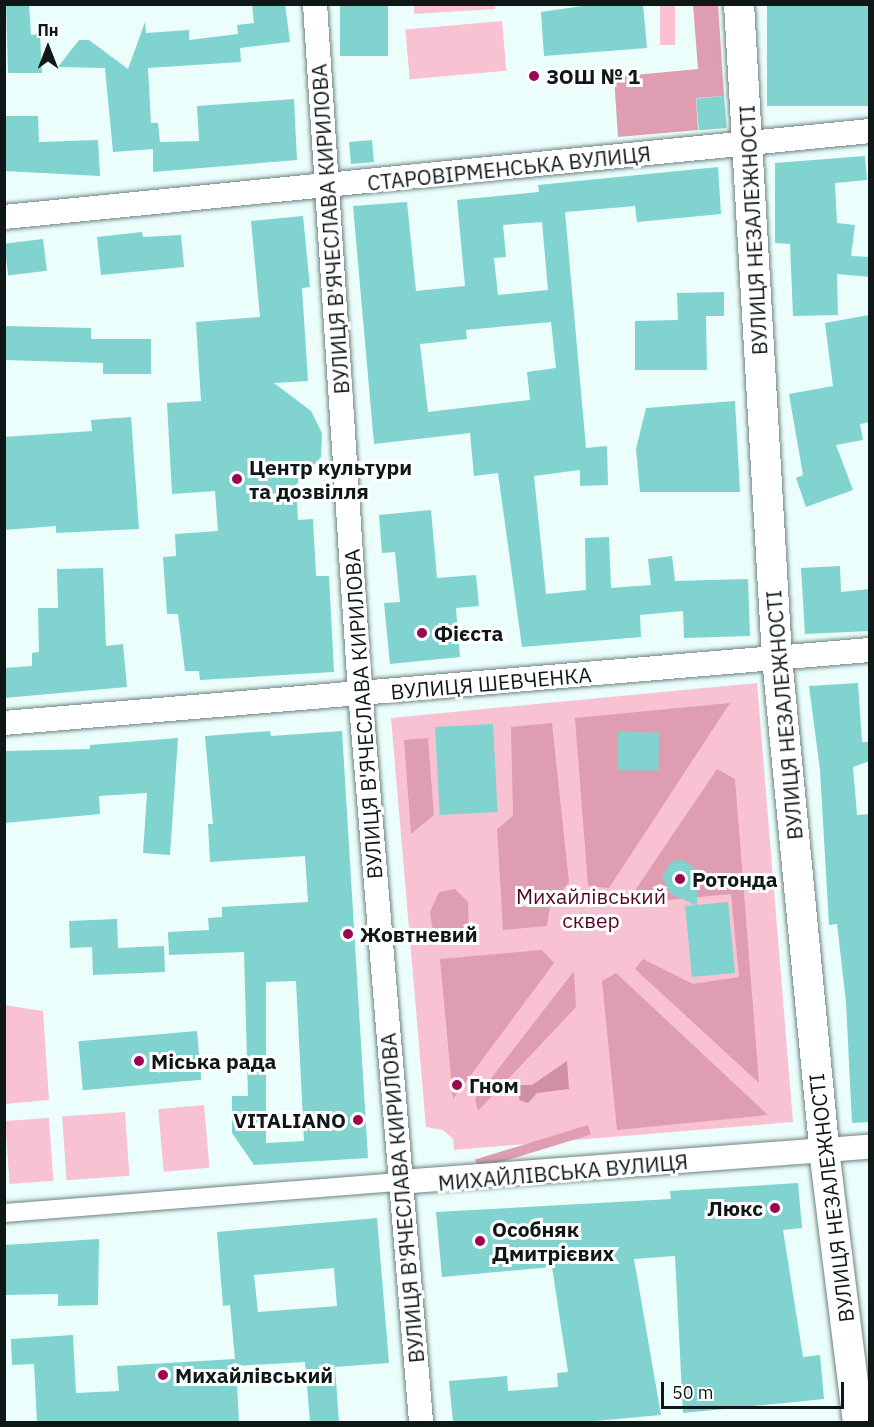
<!DOCTYPE html>
<meta charset="utf-8">
<style>
body{margin:0}
#map{position:relative;width:874px;height:1427px;overflow:hidden;background:#ebfefc;font-family:"IBM Plex Sans",sans-serif}
div>[style]{position:absolute}
[style*='--x']{left:calc(var(--x)*1px);top:calc(var(--y)*1px);width:calc(var(--w)*1px);rotate:calc(var(--a)*1deg)}
.green>*{inset:0;background:#f8c2d2;transform-origin:0 0}
.forest>*{inset:0;background:#de9db1;transform-origin:0 0}
.water>*{inset:0;background:#d08fa3}
.building>*{inset:0;background:#80d3ce;transform-origin:0 0}
.roads{filter:drop-shadow(0 0 2px #6d8281) drop-shadow(0 0 2px #6d8281)}
.pedestrian>*{height:18px;margin:-9px;padding:0 9px;transform-origin:9px;border-radius:9px;background:#fff}
.minor>*{height:24px;margin:-12px;padding:0 12px;transform-origin:12px;border-radius:12px;background:#fff}
.tertiary>*{height:30px;margin:-15px;padding:0 15px;transform-origin:15px;border-radius:15px;background:#fff}
.dots>*{width:16px;height:16px;translate:-50% -50%;box-sizing:border-box;border:3px solid #fff;border-radius:50%}
span{translate:-50% -50%;white-space:nowrap;text-align:center;line-height:1.15;-webkit-text-stroke:6px #fff;paint-order:stroke}
.poi-label{font-size:21px;color:#0f1817;font-weight:700}
.left{translate:0 -50%;text-align:left}
.right{translate:-100% -50%;text-align:right}
.street-label{font-size:21px;color:#0f1817}
.park-label{font-size:21px;color:#54062b}
.frame{position:absolute;inset:0;border:6px solid #0f1817;pointer-events:none}
.north{position:absolute;left:18px;top:18px;width:60px;height:60px;-webkit-text-stroke:4px #fff;paint-order:stroke;rotate:0deg;font-size:16px;font-weight:700;line-height:24px;text-align:center;color:#0f1817}
.north::after{content:'';display:block;margin:auto;width:21px;height:27px;background:#0f1817;clip-path:polygon(50% 0,100% 100%,50% 72%,0 100%)}
.scale{position:absolute;left:661px;top:1382px;width:183px;height:27px;box-sizing:border-box;border:3px solid #0f1817;border-top:0;padding-left:8px;font-size:18px;line-height:21px;white-space:nowrap;color:#0f1817;-webkit-text-stroke:4px #fff;paint-order:stroke}
</style>
<div id="map">
<div class="green">
<div style="clip-path:polygon(414px 5px,495px 5px,495px 9px,414px 14px)"></div>
<div style="left:660px;top:5px;width:15px;height:40px"></div>
<div style="left:502px;top:21px;width:50px;height:97px;rotate:85deg"></div>
<div style="clip-path:polygon(757px 683px,793px 1122px,454px 1150px,453px 1139px,443px 1130px,426px 1127px,391px 718px)"></div>
<div style="clip-path:polygon(4px 1005px,43px 1011px,49px 1100px,5px 1104px)"></div>
<div style="left:204px;top:1105px;width:63px;height:46px;rotate:85deg"></div>
<div style="left:125px;top:1112px;width:64px;height:63px;rotate:86deg"></div>
<div style="left:49px;top:1118px;width:63px;height:44px;rotate:86deg"></div>
</div>
<div class="forest">
<div style="clip-path:polygon(693px 5px,718px 5px,724px 96px,696px 98px,698px 130px,618px 137px,614px 77px,698px 69px)"></div>
<div style="clip-path:polygon(730px 703px,609px 888px,588px 886px,575px 718px)"></div>
<div style="clip-path:polygon(552px 723px,569px 882px,550px 906px,547px 926px,503px 930px,497px 829px,513px 816px,511px 727px)"></div>
<div style="clip-path:polygon(428px 738px,434px 815px,411px 834px,404px 740px)"></div>
<div style="clip-path:polygon(717px 769px,735px 779px,759px 1083px,635px 969px,643px 959px,693px 984px,739px 977px,731px 894px,638px 903px,636px 889px)"></div>
<div style="clip-path:polygon(455px 889px,468px 902px,469px 936px,434px 937px,430px 912px,439px 892px)"></div>
<div style="clip-path:polygon(542px 950px,554px 963px,453px 1099px,440px 959px)"></div>
<div style="clip-path:polygon(574px 971px,576px 1007px,478px 1111px,475px 1099px)"></div>
<div style="clip-path:polygon(616px 973px,768px 1115px,617px 1130px,602px 981px)"></div>
<div style="left:588px;top:1125px;width:10px;height:118px;rotate:73deg"></div>
</div>
<div class="water">
<div style="clip-path:polygon(567px 1061px,569px 1089px,537px 1093px,528px 1103px,519px 1100px,520px 1085px,532px 1085px)"></div>
</div>
<div class="building">
<div style="clip-path:polygon(6px 4px,29px 4px,31px 35px,40px 34px,42px 73px,8px 73px)"></div>
<div style="clip-path:polygon(252px 4px,285px 4px,290px 42px,240px 48px,241px 62px,148px 68px,151px 123px,158px 123px,160px 142px,199px 141px,197px 106px,294px 99px,297px 160px,153px 172px,153px 149px,113px 152px,105px 68px,58px 67px,79px 40px,89px 40px,128px 69px,145px 22px,146px 33px,189px 30px,189px 40px,238px 34px,237px 25px,254px 23px)"></div>
<div style="left:340px;top:4px;width:48px;height:52px"></div>
<div style="clip-path:polygon(596px 4px,643px 4px,647px 48px,544px 56px,541px 12px)"></div>
<div style="left:767px;top:4px;width:103px;height:102px"></div>
<div style="left:724px;top:96px;width:32px;height:28px;rotate:85deg"></div>
<div style="clip-path:polygon(4px 116px,38px 116px,39px 142px,98px 140px,100px 176px,4px 171px)"></div>
<div style="left:372px;top:140px;width:22px;height:23px;rotate:85deg"></div>
<div style="clip-path:polygon(865px 156px,867px 180px,835px 183px,837px 223px,855px 225px,851px 256px,870px 257px,870px 277px,837px 274px,838px 315px,793px 316px,790px 244px,775px 243px,775px 163px)"></div>
<div style="clip-path:polygon(evenodd,718px 167px,721px 214px,637px 222px,635px 206px,565px 212px,586px 448px,607px 446px,608px 485px,580px 486px,580px 470px,534px 476px,546px 594px,586px 590px,585px 538px,609px 537px,611px 588px,651px 585px,648px 559px,672px 556px,675px 581px,748px 579px,750px 636px,684px 638px,683px 611px,640px 615px,641px 637px,522px 647px,498px 473px,474px 476px,470px 433px,374px 444px,353px 206px,407px 202px,416px 291px,465px 286px,457px 200px,539px 192px,538px 185px,718px 167px,542px 222px,548px 290px,498px 295px,494px 258px,506px 257px,503px 225px,542px 222px,718px 167px,551px 322px,556px 368px,527px 372px,530px 400px,428px 412px,420px 344px,467px 339px,466px 330px,551px 322px)"></div>
<div style="clip-path:polygon(303px 216px,310px 287px,302px 288px,308px 381px,274px 383px,311px 411px,322px 433px,321px 457px,296px 485px,298px 520px,313px 519px,316px 576px,329px 576px,334px 672px,200px 680px,199px 671px,185px 671px,178px 614px,167px 614px,163px 557px,176px 556px,175px 534px,218px 531px,215px 491px,172px 494px,167px 403px,201px 401px,196px 322px,260px 317px,251px 221px)"></div>
<div style="clip-path:polygon(142px 232px,143px 237px,181px 235px,184px 267px,101px 275px,97px 237px)"></div>
<div style="left:43px;top:239px;width:32px;height:39px;rotate:83deg"></div>
<div style="clip-path:polygon(724px 292px,724px 316px,706px 316px,707px 370px,635px 370px,635px 321px,678px 320px,677px 293px)"></div>
<div style="clip-path:polygon(869px 315px,870px 422px,860px 424px,863px 440px,836px 445px,853px 490px,806px 507px,796px 478px,803px 475px,789px 394px,833px 386px,825px 323px)"></div>
<div style="clip-path:polygon(4px 326px,91px 328px,91px 339px,151px 339px,151px 374px,103px 374px,103px 363px,4px 360px)"></div>
<div style="clip-path:polygon(735px 401px,740px 492px,640px 492px,636px 449px,646px 408px)"></div>
<div style="clip-path:polygon(131px 417px,139px 529px,56px 533px,56px 526px,4px 530px,4px 437px,92px 431px,91px 420px)"></div>
<div style="clip-path:polygon(431px 510px,437px 578px,476px 575px,479px 606px,456px 608px,460px 657px,390px 664px,384px 603px,400px 602px,395px 552px,382px 553px,379px 515px)"></div>
<div style="clip-path:polygon(840px 566px,841px 592px,870px 589px,870px 631px,805px 634px,801px 568px)"></div>
<div style="clip-path:polygon(103px 568px,106px 646px,123px 644px,127px 687px,4px 698px,4px 668px,32px 666px,32px 653px,39px 652px,38px 608px,58px 608px,57px 569px)"></div>
<div style="clip-path:polygon(858px 683px,862px 742px,870px 742px,870px 761px,853px 767px,857px 815px,870px 814px,870px 1122px,852px 1123px,846px 1002px,837px 924px,829px 925px,820px 770px,809px 686px)"></div>
<div style="left:493px;top:724px;width:88px;height:58px;rotate:87deg"></div>
<div style="clip-path:polygon(evenodd,270px 731px,271px 736px,342px 731px,368px 1158px,254px 1165px,232px 1133px,232px 1096px,248px 1096px,244px 952px,169px 955px,168px 932px,209px 930px,208px 918px,222px 917px,222px 907px,308px 902px,305px 856px,210px 862px,208px 824px,213px 824px,205px 736px,270px 731px,296px 981px,304px 1141px,266px 1143px,266px 982px,296px 981px)"></div>
<div style="left:618px;top:732px;width:41px;height:38px;rotate:1deg"></div>
<div style="clip-path:polygon(178px 738px,170px 855px,143px 853px,147px 793px,99px 796px,100px 814px,4px 823px,4px 751px,90px 749px,90px 745px)"></div>
<div style="clip-path:polygon(683px 860px,697px 870px,697px 905px,728px 902px,735px 973px,692px 977px,685px 906px,695px 905px,670px 893px,662px 877px,671px 862px)"></div>
<div style="clip-path:polygon(117px 919px,118px 948px,164px 946px,165px 972px,93px 975px,92px 947px,70px 948px,69px 921px)"></div>
<div style="left:197px;top:1031px;width:49px;height:119px;rotate:85deg"></div>
<div style="clip-path:polygon(798px 1183px,802px 1228px,783px 1230px,803px 1357px,820px 1355px,824px 1399px,683px 1413px,675px 1256px,634px 1259px,661px 1415px,584px 1422px,453px 1422px,449px 1381px,507px 1376px,508px 1391px,558px 1387px,557px 1373px,568px 1372px,552px 1267px,442px 1277px,436px 1212px,671px 1199px,670px 1191px)"></div>
<div style="clip-path:polygon(evenodd,377px 1218px,389px 1363px,335px 1367px,339px 1422px,310px 1422px,305px 1362px,236px 1366px,239px 1422px,37px 1422px,34px 1364px,12px 1365px,11px 1339px,73px 1335px,76px 1393px,119px 1391px,117px 1366px,235px 1359px,230px 1305px,223px 1306px,217px 1232px,377px 1218px,334px 1268px,337px 1306px,258px 1312px,254px 1275px,334px 1268px)"></div>
<div style="clip-path:polygon(99px 1239px,98px 1305px,58px 1306px,58px 1294px,4px 1295px,4px 1245px)"></div>
</div>
<div class="roads">
<div class="pedestrian">
<div style="--x:4;--y:1213;--w:397;--a:-4.5"></div>
</div>
<div class="minor">
<div style="--x:315;--y:4;--w:689;--a:86.26"></div>
<div style="--x:360;--y:692;--w:733;--a:85.22"></div>
<div style="--x:4;--y:217;--w:870;--a:-5.67"></div>
<div style="--x:4;--y:723;--w:869;--a:-4.82"></div>
<div style="--x:400;--y:1182;--w:471;--a:-4.3"></div>
</div>
<div class="tertiary">
<div style="--x:739;--y:4;--w:655;--a:86.67"></div>
<div style="--x:777;--y:658;--w:494;--a:84.5"></div>
<div style="--x:824;--y:1150;--w:274;--a:82.9"></div>
</div>
</div>
<div class="dots">
<div style="left:534px;top:76px;background:#9c0653"></div>
<div style="left:237px;top:479px;background:#9c0653"></div>
<div style="left:422px;top:633px;background:#9c0653"></div>
<div style="left:680px;top:879px;background:#9c0653"></div>
<div style="left:348px;top:934px;background:#9c0653"></div>
<div style="left:139px;top:1061px;background:#9c0653"></div>
<div style="left:457px;top:1085px;background:#9c0653"></div>
<div style="left:358px;top:1120px;background:#9c0653"></div>
<div style="left:775px;top:1208px;background:#9c0653"></div>
<div style="left:480px;top:1241px;background:#9c0653"></div>
<div style="left:163px;top:1375px;background:#9c0653"></div>
</div>
<div class="poi-label">
<span class="left" style="left:546px;top:76px">ЗОШ № 1</span>
<span class="left" style="left:249px;top:479px">Центр культури<br>та дозвілля</span>
<span class="left" style="left:434px;top:633px">Фієста</span>
<span class="left" style="left:692px;top:879px">Ротонда</span>
<span class="left" style="left:360px;top:934px">Жовтневий</span>
<span class="left" style="left:151px;top:1061px">Міська рада</span>
<span class="left" style="left:469px;top:1085px">Гном</span>
<span class="right" style="left:346px;top:1120px">VITALIANO</span>
<span class="right" style="left:763px;top:1208px">Люкс</span>
<span class="left" style="left:492px;top:1241px">Особняк<br>Дмитрієвих</span>
<span class="left" style="left:175px;top:1375px">Михайлівський</span>
</div>
<div class="street-label">
<span style="left:509px;top:168px;rotate:-6deg">СТАРОВІРМЕНСЬКА ВУЛИЦЯ</span>
<span style="left:330px;top:229px;rotate:-94deg">ВУЛИЦЯ В'ЯЧЕСЛАВА КИРИЛОВА</span>
<span style="left:753px;top:230px;rotate:-93deg">ВУЛИЦЯ НЕЗАЛЕЖНОСТІ</span>
<span style="left:491px;top:683px;rotate:-5deg">ВУЛИЦЯ ШЕВЧЕНКА</span>
<span style="left:363px;top:714px;rotate:-94deg">ВУЛИЦЯ В'ЯЧЕСЛАВА КИРИЛОВА</span>
<span style="left:784px;top:715px;rotate:-95deg">ВУЛИЦЯ НЕЗАЛЕЖНОСТІ</span>
<span style="left:563px;top:1172px;rotate:-5deg">МИХАЙЛІВСЬКА ВУЛИЦЯ</span>
<span style="left:402px;top:1198px;rotate:-95deg">ВУЛИЦЯ В'ЯЧЕСЛАВА КИРИЛОВА</span>
<span style="left:831px;top:1198px;rotate:-97deg">ВУЛИЦЯ НЕЗАЛЕЖНОСТІ</span>
</div>
<div class="park-label">
<span style="left:591px;top:908px">Михайлівський<br>сквер</span>
</div>
<div class="frame"></div>
<div class="north">Пн</div>
<div class="scale">50 m</div>
</div>
